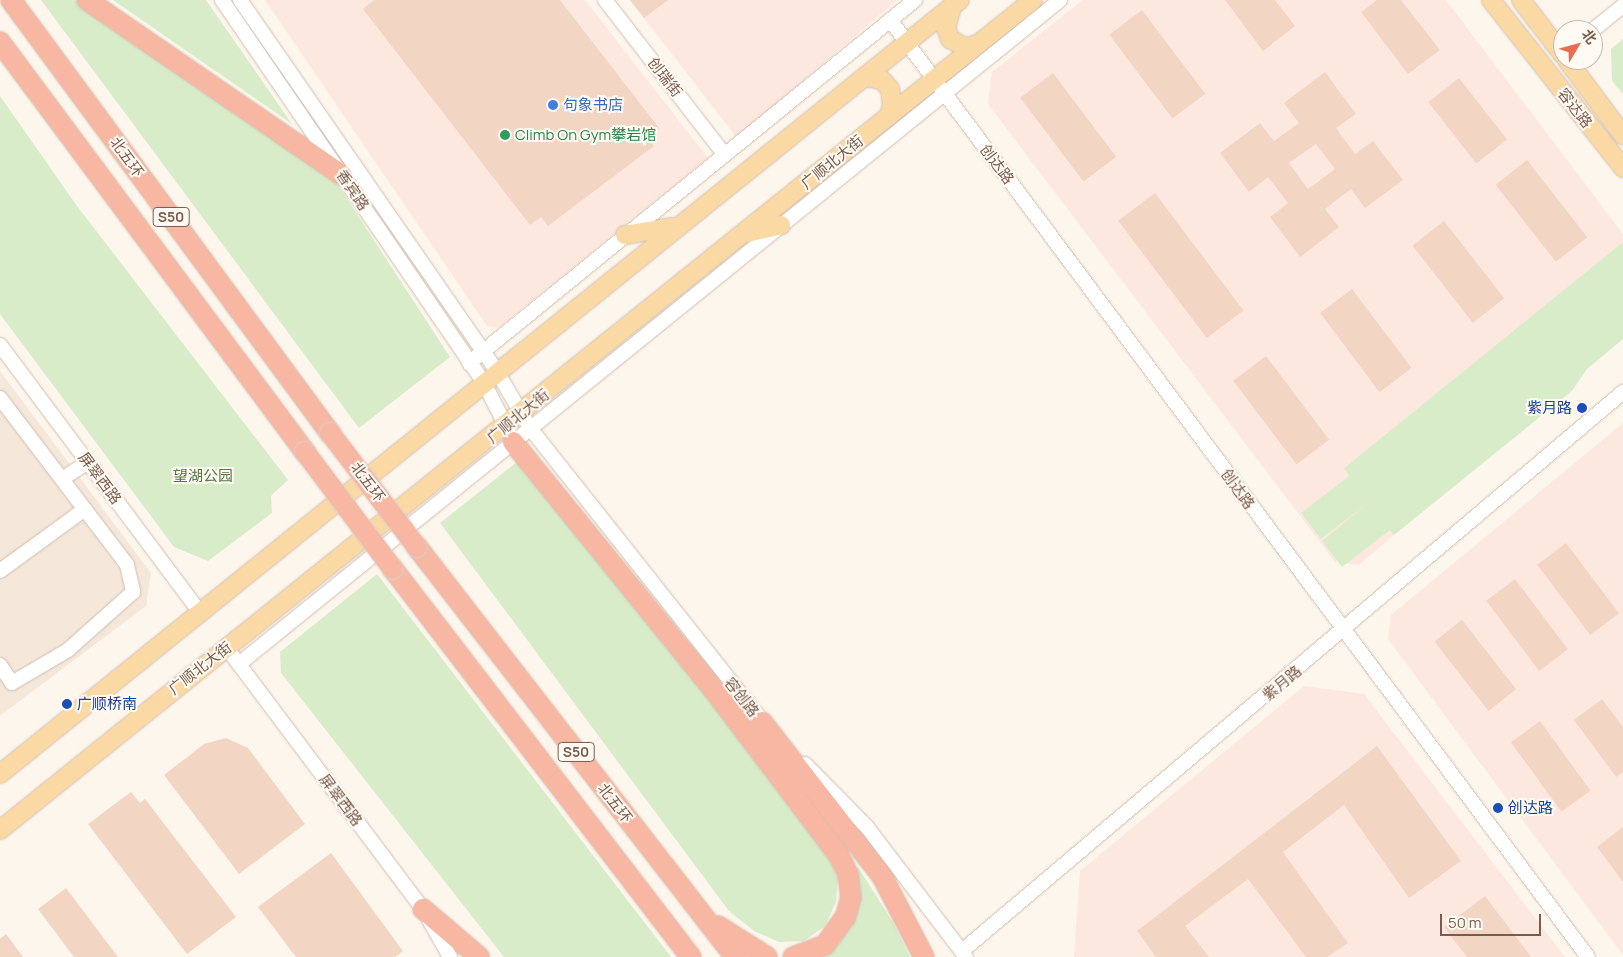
<!DOCTYPE html>
<meta charset="utf-8">
<style>
body{margin:0}
#map{position:relative;width:1623px;height:957px;overflow:hidden;background:#fdf6ec;font-family:Manrope,"Noto Sans SC",sans-serif}
div>[style]{position:absolute}
[style*='--x']{left:calc(var(--x)*1px);top:calc(var(--y)*1px);width:calc(var(--w)*1px);rotate:calc(var(--a)*1deg)}
.residential>*{inset:0;background:#f5e8da}
.commercial>*{inset:0;background:#fde8e0}
.green>*{inset:0;background:#d8ecc9}
.building>*{inset:0;background:#f3d5c3;transform-origin:0 0}
.roads{filter:drop-shadow(0 0 1px #d1beb0) drop-shadow(0 0 1px #d1beb0)}
.minor>*{height:14px;margin:-7px;padding:0 7px;transform-origin:7px;border-radius:7px;background:#fff}
.major>*{height:18px;margin:-9px;padding:0 9px;transform-origin:9px;border-radius:9px;background:#fbd9a5}
.highway>*{height:20px;margin:-10px;padding:0 10px;transform-origin:10px;border-radius:10px;background:#f7b7a3}
.bridges{filter:drop-shadow(0 0 1px #dad1cd) drop-shadow(0 0 1px #dad1cd)}
.highway-bridge>*{height:20px;margin:-10px;padding:0 10px;transform-origin:10px;border-radius:10px;background:#f7b7a3}
.dots>*{width:14px;height:14px;translate:-50% -50%;box-sizing:border-box;border:2px solid #fffaf3;border-radius:50%}
span{translate:-50% -50%;white-space:nowrap;text-align:center;line-height:1.15;-webkit-text-stroke:4px #fffaf3;paint-order:stroke}
.shield-label span{padding:1px 4px;background:#fffaf3;border:1px solid;border-radius:4px;-webkit-text-stroke-width:0}
.shield-label{font-size:14px;color:#7a5c4d;font-weight:700}
.street-label{font-size:15px;color:#7a5c4d}
.shop-label{font-size:15px;color:#366cbe}
.left{translate:0 -50%;text-align:left}
.leisure-label{font-size:15px;color:#27864d}
.transit-label{font-size:15px;color:#164399}
.right{translate:-100% -50%;text-align:right}
.park-label{font-size:15px;color:#537a41}
.north{position:absolute;left:1553px;top:20px;width:50px;height:50px;box-sizing:border-box;background:#fffaf3;border:1px solid #cabbb1;border-radius:50%;rotate:53deg;font-size:14px;font-weight:700;line-height:20px;text-align:center;color:#7a5c4d}
.north::after{content:'';display:block;margin:auto;width:18px;height:22px;background:#e76f51;clip-path:polygon(50% 0,100% 100%,50% 72%,0 100%)}
.scale{position:absolute;left:1440px;top:914px;width:101px;height:22px;box-sizing:border-box;border:2px solid #7a5c4d;border-top:0;padding-left:6px;font-size:15px;line-height:18px;white-space:nowrap;color:#7a5c4d;-webkit-text-stroke:4px #fffaf3;paint-order:stroke}
</style>
<div id="map">
<div class="residential">
<div style="clip-path:polygon(0 371px,151px 573px,146px 606px,0 716px)"></div>
</div>
<div class="commercial">
<div style="clip-path:polygon(265px 0,585px 0,708px 158px,498px 328px,487px 326px)"></div>
<div style="clip-path:polygon(630px 0,897px 0,737px 138px)"></div>
<div style="clip-path:polygon(1083px 0,1446px 0,1623px 234px,1623px 242px,1344px 468px,1394px 535px,1359px 565px,1335px 562px,988px 104px,992px 72px)"></div>
<div style="clip-path:polygon(1623px 423px,1623px 955px,1388px 639px,1391px 615px)"></div>
<div style="clip-path:polygon(1304px 686px,1364px 694px,1565px 957px,1074px 957px,1080px 871px)"></div>
</div>
<div class="green">
<div style="clip-path:polygon(41px 0,75px 0,338px 185px,450px 357px,359px 428px)"></div>
<div style="clip-path:polygon(113px 0,206px 0,292px 124px)"></div>
<div style="clip-path:polygon(1623px 39px,1623px 94px,1612px 81px,1611px 49px)"></div>
<div style="clip-path:polygon(0 96px,77px 206px,288px 480px,271px 496px,272px 513px,208px 561px,174px 547px,0 314px)"></div>
<div style="clip-path:polygon(1623px 242px,1623px 339px,1587px 369px,1572px 391px,1394px 535px,1390px 530px,1342px 567px,1322px 541px,1369px 502px,1321px 539px,1301px 513px,1349px 476px,1344px 468px)"></div>
<div style="clip-path:polygon(517px 462px,696px 678px,823px 847px,838px 878px,836px 902px,825px 926px,804px 941px,779px 942px,754px 931px,729px 911px,440px 523px)"></div>
<div style="clip-path:polygon(377px 574px,671px 957px,504px 957px,281px 673px,280px 652px)"></div>
<div style="clip-path:polygon(858px 867px,894px 924px,910px 957px,819px 957px,858px 906px)"></div>
</div>
<div class="building">
<div style="clip-path:polygon(374px 0,560px 0,659px 128px,647px 136px,654px 146px,548px 226px,541px 217px,530px 225px,363px 9px)"></div>
<div style="clip-path:polygon(630px 0,668px 0,644px 18px)"></div>
<div style="clip-path:polygon(1225px 0,1275px 0,1295px 26px,1263px 51px)"></div>
<div style="clip-path:polygon(1377px 0,1401px 0,1440px 50px,1408px 74px,1361px 12px)"></div>
<div style="left:1142px;top:10px;width:105px;height:41px;rotate:53deg"></div>
<div style="clip-path:polygon(evenodd,1325px 72px,1356px 114px,1336px 128px,1355px 154px,1373px 141px,1403px 180px,1365px 208px,1351px 189px,1325px 209px,1339px 227px,1300px 257px,1270px 217px,1288px 203px,1268px 177px,1249px 192px,1220px 153px,1260px 123px,1274px 141px,1299px 123px,1284px 103px,1325px 72px,1316px 144px,1335px 169px,1308px 189px,1289px 163px,1316px 144px)"></div>
<div style="left:1053px;top:73px;width:105px;height:41px;rotate:53deg"></div>
<div style="left:1459px;top:78px;width:78px;height:39px;rotate:52deg"></div>
<div style="left:1527px;top:160px;width:98px;height:40px;rotate:52deg"></div>
<div style="left:1155px;top:193px;width:147px;height:46px;rotate:53deg"></div>
<div style="left:1444px;top:221px;width:98px;height:40px;rotate:52deg"></div>
<div style="left:1352px;top:289px;width:99px;height:40px;rotate:53deg"></div>
<div style="left:1266px;top:356px;width:105px;height:41px;rotate:53deg"></div>
<div style="left:1566px;top:543px;width:88px;height:36px;rotate:53deg"></div>
<div style="left:1515px;top:579px;width:88px;height:36px;rotate:53deg"></div>
<div style="left:1462px;top:620px;width:88px;height:35px;rotate:52deg"></div>
<div style="clip-path:polygon(1602px 699px,1623px 727px,1623px 772px,1616px 777px,1574px 720px)"></div>
<div style="left:1540px;top:721px;width:86px;height:36px;rotate:54deg"></div>
<div style="clip-path:polygon(226px 738px,248px 748px,305px 824px,239px 874px,164px 775px,204px 744px)"></div>
<div style="clip-path:polygon(1377px 746px,1461px 861px,1409px 898px,1344px 805px,1283px 852px,1348px 943px,1327px 957px,1306px 957px,1248px 879px,1185px 926px,1209px 957px,1156px 957px,1137px 931px)"></div>
<div style="clip-path:polygon(131px 792px,140px 803px,145px 799px,236px 917px,187px 954px,88px 824px)"></div>
<div style="clip-path:polygon(1623px 827px,1623px 882px,1597px 847px)"></div>
<div style="clip-path:polygon(331px 853px,403px 951px,395px 957px,296px 957px,258px 907px)"></div>
<div style="clip-path:polygon(66px 888px,118px 957px,74px 957px,38px 909px)"></div>
<div style="clip-path:polygon(1485px 896px,1531px 957px,1467px 957px,1444px 927px)"></div>
<div style="clip-path:polygon(6px 934px,23px 957px,0 957px,0 939px)"></div>
</div>
<div class="roads">
<div class="minor">
<div style="--x:222;--y:0;--w:462;--a:55.6"></div>
<div style="--x:483;--y:381;--w:57;--a:63"></div>
<div style="--x:240;--y:0;--w:450;--a:55.3"></div>
<div style="--x:496;--y:370;--w:67;--a:59.6"></div>
<div style="--x:530;--y:428;--w:383;--a:51.6"></div>
<div style="--x:605;--y:0;--w:195;--a:52.3"></div>
<div style="--x:890;--y:20;--w:1168;--a:53.32"></div>
<div style="--x:1593;--y:30;--w:38;--a:-39"></div>
<div style="--x:0;--y:345;--w:332;--a:53.2"></div>
<div style="--x:469;--y:363;--w:575;--a:-39.14"></div>
<div style="--x:0;--y:398;--w:210;--a:52.7"></div>
<div style="--x:127;--y:565;--w:28;--a:77"></div>
<div style="--x:133;--y:592;--w:87;--a:138.3"></div>
<div style="--x:68;--y:650;--w:65;--a:149.5"></div>
<div style="--x:12;--y:683;--w:22;--a:-124"></div>
<div style="--x:62;--y:479;--w:31;--a:-33"></div>
<div style="--x:0;--y:571;--w:105;--a:-36.1"></div>
<div style="--x:226;--y:647;--w:328;--a:53.1"></div>
<div style="--x:423;--y:909;--w:55;--a:60.6"></div>
<div style="--x:239;--y:664;--w:1056;--a:-38.96"></div>
<div style="--x:805;--y:764;--w:88;--a:45.5"></div>
<div style="--x:867;--y:827;--w:163;--a:52.7"></div>
<div style="--x:962;--y:951;--w:866;--a:-40.22"></div>
</div>
<div class="major">
<div style="--x:1491;--y:0;--w:214;--a:51.8"></div>
<div style="--x:1521;--y:0;--w:69;--a:52.6"></div>
<div style="--x:952;--y:6;--w:23;--a:105"></div>
<div style="--x:946;--y:28;--w:12;--a:70"></div>
<div style="--x:950;--y:39;--w:18;--a:29"></div>
<div style="--x:966;--y:48;--w:12;--a:-20"></div>
<div style="--x:1567;--y:60;--w:94;--a:53.3"></div>
<div style="--x:866;--y:77;--w:16;--a:11"></div>
<div style="--x:882;--y:80;--w:12;--a:48"></div>
<div style="--x:890;--y:89;--w:16;--a:83"></div>
<div style="--x:892;--y:105;--w:11;--a:105"></div>
<div style="--x:747;--y:233;--w:35;--a:-13"></div>
<div style="--x:625;--y:235;--w:49;--a:-9.5"></div>
<div style="--x:0;--y:774;--w:1233;--a:-38.88"></div>
<div style="--x:0;--y:830;--w:1325;--a:-38.78"></div>
</div>
<div class="highway">
<div style="--x:11;--y:0;--w:538;--a:53.62"></div>
<div style="--x:87;--y:0;--w:309;--a:34.5"></div>
<div style="--x:0;--y:42;--w:511;--a:53.35"></div>
<div style="--x:513;--y:442;--w:318;--a:51"></div>
<div style="--x:713;--y:689;--w:207;--a:52.9"></div>
<div style="--x:838;--y:854;--w:22;--a:63"></div>
<div style="--x:848;--y:874;--w:23;--a:83"></div>
<div style="--x:851;--y:897;--w:20;--a:105"></div>
<div style="--x:846;--y:916;--w:36;--a:126"></div>
<div style="--x:825;--y:945;--w:34;--a:159"></div>
<div style="--x:417;--y:547;--w:519;--a:52.2"></div>
<div style="--x:393;--y:569;--w:489;--a:52.5"></div>
<div style="--x:762;--y:722;--w:195;--a:52.1"></div>
<div style="--x:882;--y:876;--w:91;--a:62.6"></div>
<div style="--x:423;--y:909;--w:74;--a:40.6"></div>
<div style="--x:718;--y:926;--w:58;--a:32.3"></div>
</div>
</div>
<div class="bridges">
<div class="highway-bridge">
<div style="--x:330;--y:433;--w:143;--a:52.7"></div>
<div style="--x:305;--y:452;--w:146;--a:53.1"></div>
</div>
</div>
<div class="dots">
<div style="left:553px;top:105px;background:#3f7fe0"></div>
<div style="left:505px;top:135px;background:#2e9e5b"></div>
<div style="left:1582px;top:408px;background:#1a4fb4"></div>
<div style="left:67px;top:704px;background:#1a4fb4"></div>
<div style="left:1498px;top:808px;background:#1a4fb4"></div>
</div>
<div class="shield-label">
<span style="left:171px;top:217px">S50</span>
<span style="left:576px;top:752px">S50</span>
</div>
<div class="street-label">
<span style="left:665px;top:77px;rotate:52deg">创瑞街</span>
<span style="left:1575px;top:108px;rotate:52deg">容达路</span>
<span style="left:127px;top:157px;rotate:54deg">北五环</span>
<span style="left:832px;top:162px;rotate:-39deg">广顺北大街</span>
<span style="left:997px;top:164px;rotate:53deg">创达路</span>
<span style="left:353px;top:190px;rotate:56deg">香宾路</span>
<span style="left:518px;top:416px;rotate:-39deg">广顺北大街</span>
<span style="left:100px;top:478px;rotate:53deg">屏翠西路</span>
<span style="left:368px;top:482px;rotate:53deg">北五环</span>
<span style="left:1238px;top:489px;rotate:54deg">创达路</span>
<span style="left:200px;top:668px;rotate:-38deg">广顺北大街</span>
<span style="left:1282px;top:683px;rotate:-40deg">紫月路</span>
<span style="left:742px;top:697px;rotate:52deg">容创路</span>
<span style="left:341px;top:800px;rotate:53deg">屏翠西路</span>
<span style="left:615px;top:803px;rotate:52deg">北五环</span>
</div>
<div class="shop-label">
<span class="left" style="left:563px;top:105px">句象书店</span>
</div>
<div class="leisure-label">
<span class="left" style="left:515px;top:135px">Climb On Gym攀岩馆</span>
</div>
<div class="transit-label">
<span class="right" style="left:1572px;top:408px">紫月路</span>
<span class="left" style="left:77px;top:704px">广顺桥南</span>
<span class="left" style="left:1508px;top:808px">创达路</span>
</div>
<div class="park-label">
<span style="left:203px;top:476px">望湖公园</span>
</div>
<div class="north">北</div>
<div class="scale">50 m</div>
</div>
